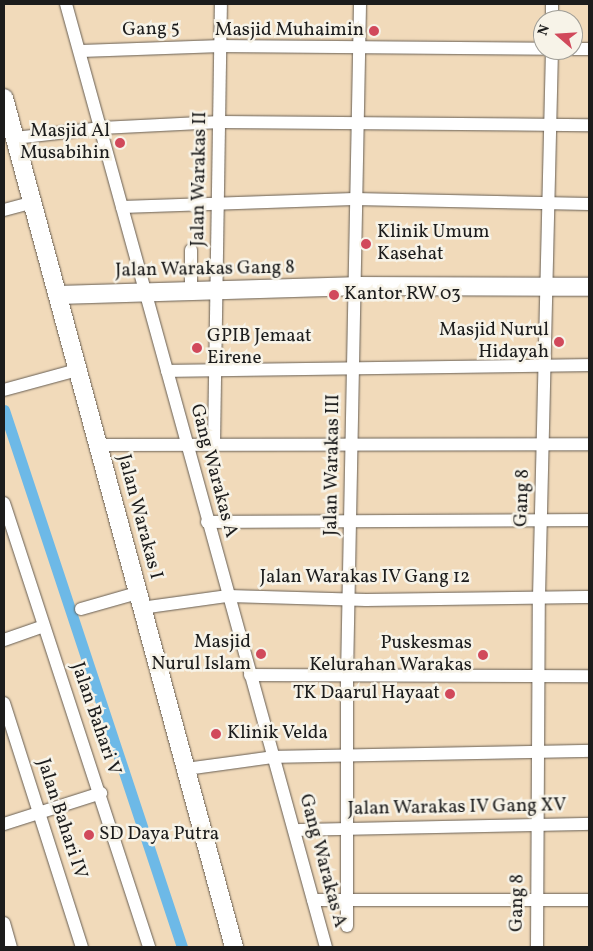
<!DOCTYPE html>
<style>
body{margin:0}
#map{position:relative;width:593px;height:951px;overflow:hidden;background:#f1daba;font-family:Vollkorn,serif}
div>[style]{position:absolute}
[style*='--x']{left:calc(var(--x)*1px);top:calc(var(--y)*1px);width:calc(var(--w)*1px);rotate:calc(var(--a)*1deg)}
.canal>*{height:11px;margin:-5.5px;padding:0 5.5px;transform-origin:5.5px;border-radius:5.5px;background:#6db9e7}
.roads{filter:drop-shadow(0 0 1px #675e53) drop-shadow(0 0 1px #675e53)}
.street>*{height:12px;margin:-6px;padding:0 6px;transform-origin:6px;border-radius:6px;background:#fff}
.secondary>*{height:18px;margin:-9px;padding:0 9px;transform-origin:9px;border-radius:9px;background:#fff}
.dots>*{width:14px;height:14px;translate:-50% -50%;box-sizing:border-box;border:2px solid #f7f3e8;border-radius:50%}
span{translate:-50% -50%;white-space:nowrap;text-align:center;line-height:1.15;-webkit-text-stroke:5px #f7f3e8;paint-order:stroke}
.street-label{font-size:19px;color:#1c1c1c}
.poi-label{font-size:19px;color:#1c1c1c}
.right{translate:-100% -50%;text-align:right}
.left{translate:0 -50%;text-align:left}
.frame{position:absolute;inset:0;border:5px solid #1c1c1c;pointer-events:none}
.north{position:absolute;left:533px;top:10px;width:50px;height:50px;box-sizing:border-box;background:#f7f3e8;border:1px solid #9f9d96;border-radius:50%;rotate:289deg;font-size:14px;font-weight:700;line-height:20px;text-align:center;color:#1c1c1c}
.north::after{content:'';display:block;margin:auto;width:18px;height:22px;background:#d1495b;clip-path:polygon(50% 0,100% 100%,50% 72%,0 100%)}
</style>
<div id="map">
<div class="canal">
<div style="--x:4;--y:410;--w:566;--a:71.66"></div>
</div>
<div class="roads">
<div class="street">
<div style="--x:66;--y:4;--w:978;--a:74.59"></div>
<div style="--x:552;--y:20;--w:16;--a:-90"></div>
<div style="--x:573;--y:49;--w:16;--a:0"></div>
<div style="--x:81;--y:51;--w:141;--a:-2"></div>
<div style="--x:222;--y:46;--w:321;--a:0.5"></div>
<div style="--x:15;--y:138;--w:87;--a:-6.6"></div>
<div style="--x:101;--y:128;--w:119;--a:-2.9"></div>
<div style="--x:220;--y:122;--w:369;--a:0.5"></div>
<div style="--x:122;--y:207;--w:232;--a:-2"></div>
<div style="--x:354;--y:199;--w:235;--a:1.2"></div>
<div style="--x:4;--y:210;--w:30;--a:-15"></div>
<div style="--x:191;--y:250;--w:42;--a:90"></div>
<div style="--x:167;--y:371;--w:422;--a:-0.8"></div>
<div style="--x:4;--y:390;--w:76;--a:-15.3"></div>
<div style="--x:214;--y:444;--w:440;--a:-89.1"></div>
<div style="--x:98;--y:445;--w:491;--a:-0.1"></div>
<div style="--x:4;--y:503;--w:467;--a:71.9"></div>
<div style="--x:207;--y:522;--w:382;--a:-0.3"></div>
<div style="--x:141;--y:608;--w:88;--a:-7.9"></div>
<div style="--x:228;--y:596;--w:138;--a:1.7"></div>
<div style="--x:366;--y:600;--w:223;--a:-0.8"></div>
<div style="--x:81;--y:609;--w:58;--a:-15.9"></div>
<div style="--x:4;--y:640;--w:42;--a:-19.3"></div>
<div style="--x:250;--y:675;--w:339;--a:0.2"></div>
<div style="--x:4;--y:703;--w:256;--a:72.3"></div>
<div style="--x:186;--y:769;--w:89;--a:-7.8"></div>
<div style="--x:274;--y:757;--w:315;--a:-1.1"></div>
<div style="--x:4;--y:824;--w:102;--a:-17.7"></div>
<div style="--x:296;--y:830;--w:293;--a:-1.2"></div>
<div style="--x:313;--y:900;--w:276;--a:0"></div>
<div style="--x:4;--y:923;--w:25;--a:74"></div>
<div style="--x:347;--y:926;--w:250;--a:-90"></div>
<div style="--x:347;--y:676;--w:672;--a:-88.89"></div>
<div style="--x:537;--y:947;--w:350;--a:-89.7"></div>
<div style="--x:539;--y:597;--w:547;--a:-88.64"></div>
</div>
<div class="secondary">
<div style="--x:4;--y:98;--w:880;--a:74.84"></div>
<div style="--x:58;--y:295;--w:295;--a:-1.7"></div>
<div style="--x:353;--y:286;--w:236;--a:0.2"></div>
</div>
</div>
<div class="dots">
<div style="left:374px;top:31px;background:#d1495b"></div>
<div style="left:120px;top:143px;background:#d1495b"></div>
<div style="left:366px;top:244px;background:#d1495b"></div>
<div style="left:334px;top:295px;background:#d1495b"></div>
<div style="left:559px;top:342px;background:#d1495b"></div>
<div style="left:197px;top:348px;background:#d1495b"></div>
<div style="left:261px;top:654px;background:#d1495b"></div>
<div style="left:483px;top:655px;background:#d1495b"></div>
<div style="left:450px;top:694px;background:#d1495b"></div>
<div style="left:216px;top:734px;background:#d1495b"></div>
<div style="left:89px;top:835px;background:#d1495b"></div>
</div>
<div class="street-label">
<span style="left:151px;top:30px;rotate:-2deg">Gang 5</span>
<span style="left:200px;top:179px;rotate:-89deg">Jalan Warakas II</span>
<span style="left:205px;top:270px;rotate:-1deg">Jalan Warakas Gang 8</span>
<span style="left:333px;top:465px;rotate:-89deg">Jalan Warakas III</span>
<span style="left:213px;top:471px;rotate:75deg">Gang Warakas A</span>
<span style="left:523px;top:498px;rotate:-88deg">Gang 8</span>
<span style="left:139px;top:517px;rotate:75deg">Jalan Warakas I</span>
<span style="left:365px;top:578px">Jalan Warakas IV Gang 12</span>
<span style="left:95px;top:719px;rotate:71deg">Jalan Bahari V</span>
<span style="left:457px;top:808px;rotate:-1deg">Jalan Warakas IV Gang XV</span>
<span style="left:61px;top:819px;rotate:72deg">Jalan Bahari IV</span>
<span style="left:322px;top:861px;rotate:75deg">Gang Warakas A</span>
<span style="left:518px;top:903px;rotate:-89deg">Gang 8</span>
</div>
<div class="poi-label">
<span class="right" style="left:364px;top:31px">Masjid Muhaimin</span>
<span class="right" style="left:110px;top:143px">Masjid Al<br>Musabihin</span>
<span class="left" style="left:377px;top:244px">Klinik Umum<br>Kasehat</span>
<span class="left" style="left:344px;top:295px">Kantor RW 03</span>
<span class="right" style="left:549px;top:342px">Masjid Nurul<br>Hidayah</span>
<span class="left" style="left:207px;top:348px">GPIB Jemaat<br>Eirene</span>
<span class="right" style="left:251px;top:654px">Masjid<br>Nurul Islam</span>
<span class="right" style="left:472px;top:655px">Puskesmas<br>Kelurahan Warakas</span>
<span class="right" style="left:440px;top:694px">TK Daarul Hayaat</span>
<span class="left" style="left:227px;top:734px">Klinik Velda</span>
<span class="left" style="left:99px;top:835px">SD Daya Putra</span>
</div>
<div class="frame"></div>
<div class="north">N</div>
</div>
